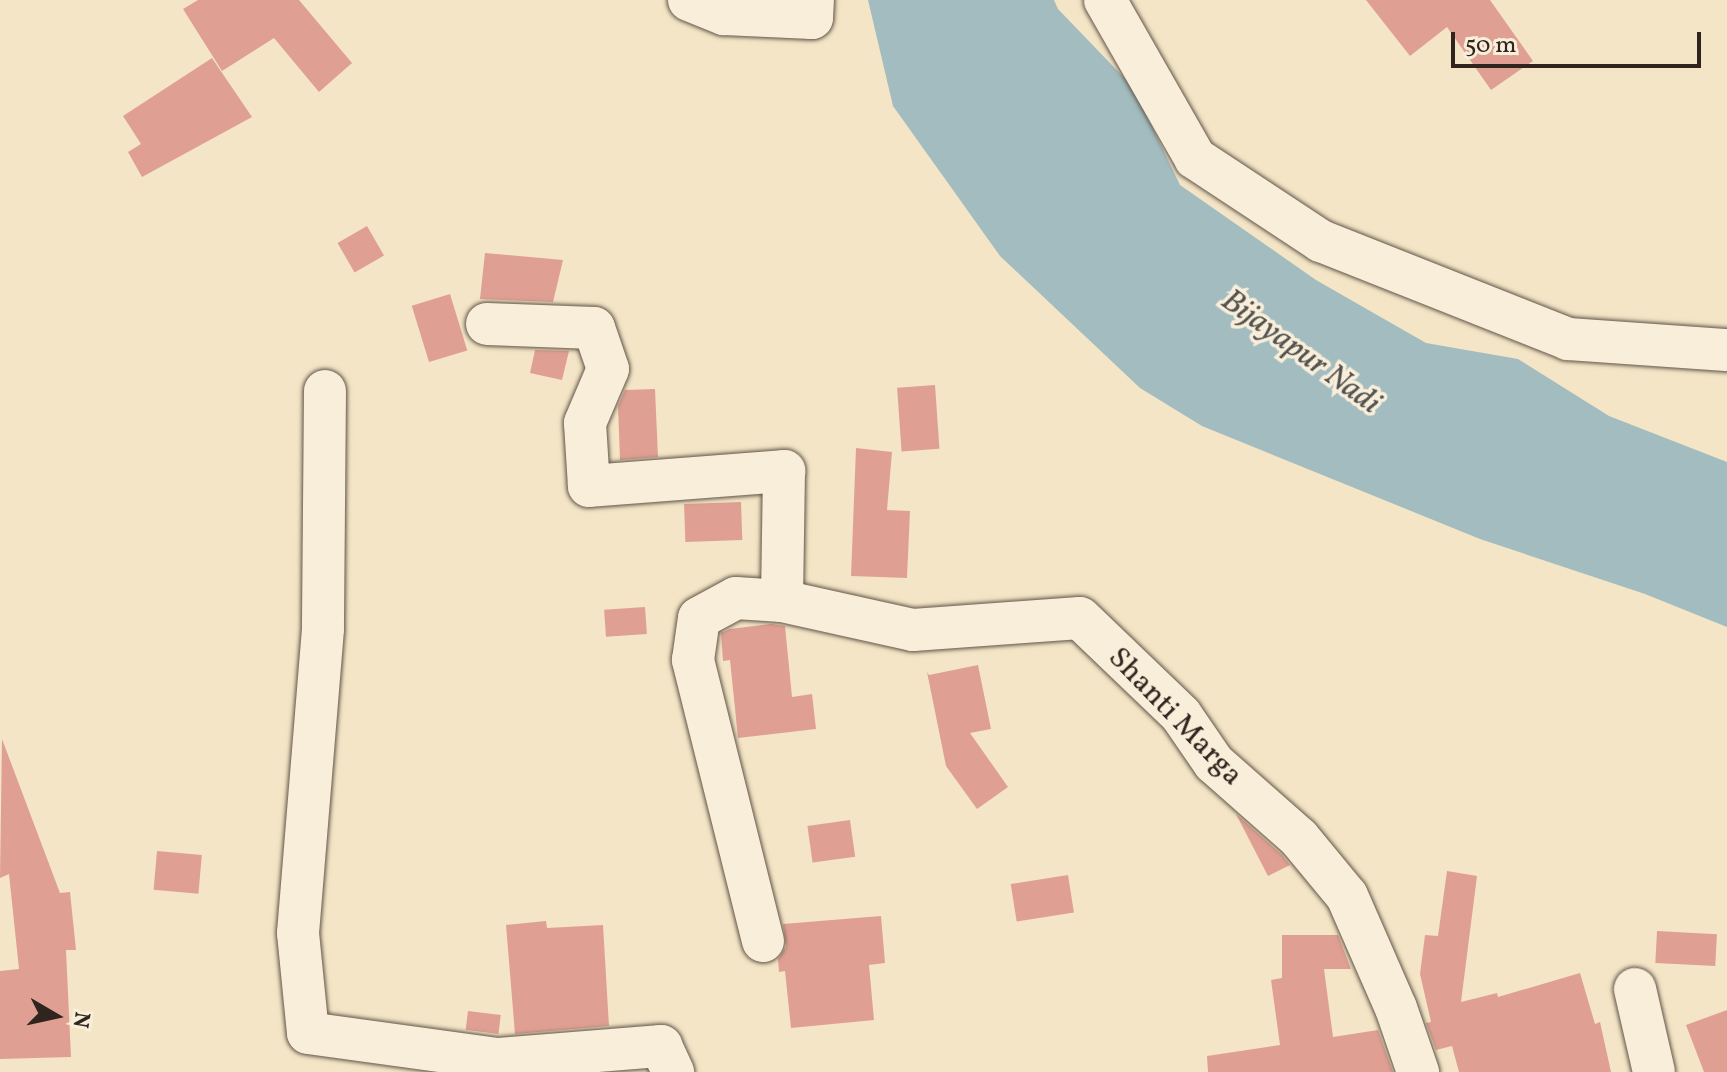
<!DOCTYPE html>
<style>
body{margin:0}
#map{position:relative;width:1727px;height:1072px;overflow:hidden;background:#f4e5c6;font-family:Vollkorn,serif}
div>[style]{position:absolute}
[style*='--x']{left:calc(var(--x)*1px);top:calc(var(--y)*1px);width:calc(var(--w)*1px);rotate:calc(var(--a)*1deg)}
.water>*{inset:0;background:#a2bcc0}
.building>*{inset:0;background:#dfa093;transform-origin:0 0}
.roads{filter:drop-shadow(0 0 2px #615548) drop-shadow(0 0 2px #615548)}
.minor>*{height:42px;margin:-21px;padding:0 21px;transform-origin:21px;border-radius:21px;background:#f8eeda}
span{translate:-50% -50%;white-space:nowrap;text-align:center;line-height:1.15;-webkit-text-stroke:7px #f8eeda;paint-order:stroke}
.street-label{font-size:30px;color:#30251e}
.water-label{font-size:32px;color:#52524f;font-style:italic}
.north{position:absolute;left:16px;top:976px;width:80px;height:80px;-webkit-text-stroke:6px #f8eeda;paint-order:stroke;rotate:99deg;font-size:22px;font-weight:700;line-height:32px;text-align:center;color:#30251e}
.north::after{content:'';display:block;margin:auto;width:28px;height:36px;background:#30251e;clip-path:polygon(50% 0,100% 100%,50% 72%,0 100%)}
.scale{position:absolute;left:1451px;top:32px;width:250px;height:36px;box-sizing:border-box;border:4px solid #30251e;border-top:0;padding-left:10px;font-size:24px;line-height:28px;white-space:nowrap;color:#30251e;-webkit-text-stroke:6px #f8eeda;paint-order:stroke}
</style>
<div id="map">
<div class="water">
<div style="clip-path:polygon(868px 0,1054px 0,1058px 9px,1133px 87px,1180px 185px,1316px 280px,1426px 343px,1518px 359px,1609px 416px,1727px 462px,1727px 627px,1645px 594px,1480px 539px,1202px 426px,1140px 388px,1000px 256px,893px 106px)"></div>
</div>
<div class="building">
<div style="clip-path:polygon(198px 0,299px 0,352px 63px,319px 92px,274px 38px,222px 71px,183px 9px)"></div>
<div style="clip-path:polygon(1366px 0,1490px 0,1533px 61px,1491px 90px,1447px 27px,1410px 56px)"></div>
<div style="clip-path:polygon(212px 58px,252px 117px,142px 177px,128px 152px,141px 144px,123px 116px)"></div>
<div style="left:367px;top:226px;width:34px;height:34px;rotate:60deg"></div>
<div style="clip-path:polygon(485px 253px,563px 260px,553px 302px,480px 299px)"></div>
<div style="left:450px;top:294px;width:59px;height:40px;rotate:73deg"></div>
<div style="clip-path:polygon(535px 350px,569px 351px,562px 380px,530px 373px)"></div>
<div style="left:935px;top:385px;width:64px;height:38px;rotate:86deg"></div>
<div style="clip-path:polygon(655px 389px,658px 457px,620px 460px,618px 406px,625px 390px)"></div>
<div style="clip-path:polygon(856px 448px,892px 452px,887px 510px,910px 511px,907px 578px,851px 576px)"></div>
<div style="left:741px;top:502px;width:38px;height:57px;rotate:88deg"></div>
<div style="left:645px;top:607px;width:27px;height:41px;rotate:86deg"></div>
<div style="clip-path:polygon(771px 624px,785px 626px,792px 697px,812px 694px,816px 729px,738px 738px,730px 660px,723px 661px,721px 633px,730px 629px)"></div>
<div style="clip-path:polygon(978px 665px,991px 729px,970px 733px,1008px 787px,977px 809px,946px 766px,927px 672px,929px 675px)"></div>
<div style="clip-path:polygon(2px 739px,60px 893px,70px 892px,76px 950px,66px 950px,71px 1057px,0 1059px,0 971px,19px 969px,9px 874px,0 878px)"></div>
<div style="clip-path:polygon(1236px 814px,1282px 855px,1290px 865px,1268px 876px)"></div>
<div style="left:850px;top:820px;width:37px;height:43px;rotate:82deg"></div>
<div style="left:157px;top:851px;width:45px;height:39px;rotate:5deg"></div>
<div style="clip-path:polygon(1447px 871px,1477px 876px,1461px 1002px,1497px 993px,1498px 997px,1580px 973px,1595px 1024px,1600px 1022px,1611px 1072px,1459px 1072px,1452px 1046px,1436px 1050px,1426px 1023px,1431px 1022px,1420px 974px,1425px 935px,1438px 936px)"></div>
<div style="left:1068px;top:875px;width:38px;height:58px;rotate:81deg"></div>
<div style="clip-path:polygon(881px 916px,885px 963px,869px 965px,874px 1020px,791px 1028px,785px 971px,779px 972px,778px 959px,786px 947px,783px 924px)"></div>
<div style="clip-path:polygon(546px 921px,547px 928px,603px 925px,609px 1026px,515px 1034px,506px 925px)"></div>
<div style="left:1657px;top:931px;width:60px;height:32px;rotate:3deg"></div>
<div style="clip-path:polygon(1282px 935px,1338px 935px,1351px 969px,1324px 969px,1333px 1037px,1378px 1030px,1393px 1072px,1208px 1072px,1207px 1056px,1280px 1045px,1271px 980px,1282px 978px)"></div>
<div style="clip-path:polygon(1727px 1010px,1727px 1072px,1704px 1072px,1686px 1025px)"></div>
<div style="left:468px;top:1011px;width:33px;height:19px;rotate:7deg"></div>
</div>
<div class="roads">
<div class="minor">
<div style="--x:689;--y:0;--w:38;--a:22"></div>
<div style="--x:724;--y:14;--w:88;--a:2.6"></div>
<div style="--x:812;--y:18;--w:18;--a:-87"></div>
<div style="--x:1105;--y:0;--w:182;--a:60.3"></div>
<div style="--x:1195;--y:158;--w:151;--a:33.4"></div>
<div style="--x:1321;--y:241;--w:266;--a:21.6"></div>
<div style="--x:1568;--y:339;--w:159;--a:4"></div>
<div style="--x:487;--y:324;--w:107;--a:2.1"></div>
<div style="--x:594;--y:328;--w:43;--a:71.1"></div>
<div style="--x:608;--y:369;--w:59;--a:113.1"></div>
<div style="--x:585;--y:423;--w:63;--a:86.4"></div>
<div style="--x:589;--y:486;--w:196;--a:-4.4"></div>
<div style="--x:784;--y:471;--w:130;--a:90.9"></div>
<div style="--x:325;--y:391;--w:238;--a:90.5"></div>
<div style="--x:323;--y:629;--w:305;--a:94.7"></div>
<div style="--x:298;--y:933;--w:100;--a:84.3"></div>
<div style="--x:308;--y:1033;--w:193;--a:7.8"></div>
<div style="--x:499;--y:1059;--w:163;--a:-4.6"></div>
<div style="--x:661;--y:1046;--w:29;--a:65"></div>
<div style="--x:763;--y:941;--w:290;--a:-104"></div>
<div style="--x:693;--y:660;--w:42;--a:-81.9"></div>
<div style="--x:699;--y:618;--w:42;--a:-28.4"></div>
<div style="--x:736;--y:598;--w:46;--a:3.7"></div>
<div style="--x:782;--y:601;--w:134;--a:12.5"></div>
<div style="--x:913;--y:630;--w:167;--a:-4.1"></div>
<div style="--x:1080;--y:618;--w:140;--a:43.8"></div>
<div style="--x:1181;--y:715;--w:58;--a:55.5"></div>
<div style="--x:1214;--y:763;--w:113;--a:41.4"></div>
<div style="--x:1299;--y:838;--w:75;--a:50.4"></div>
<div style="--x:1347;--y:896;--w:122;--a:66.4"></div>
<div style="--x:1396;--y:1008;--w:68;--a:71"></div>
<div style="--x:1635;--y:989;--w:85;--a:77.1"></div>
</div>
</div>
<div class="street-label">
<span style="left:1175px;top:717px;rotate:46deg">Shanti Marga</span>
</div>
<div class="water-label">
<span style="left:1300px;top:353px;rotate:36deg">Bijayapur Nadi</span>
</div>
<div class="north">N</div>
<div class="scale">50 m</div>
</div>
